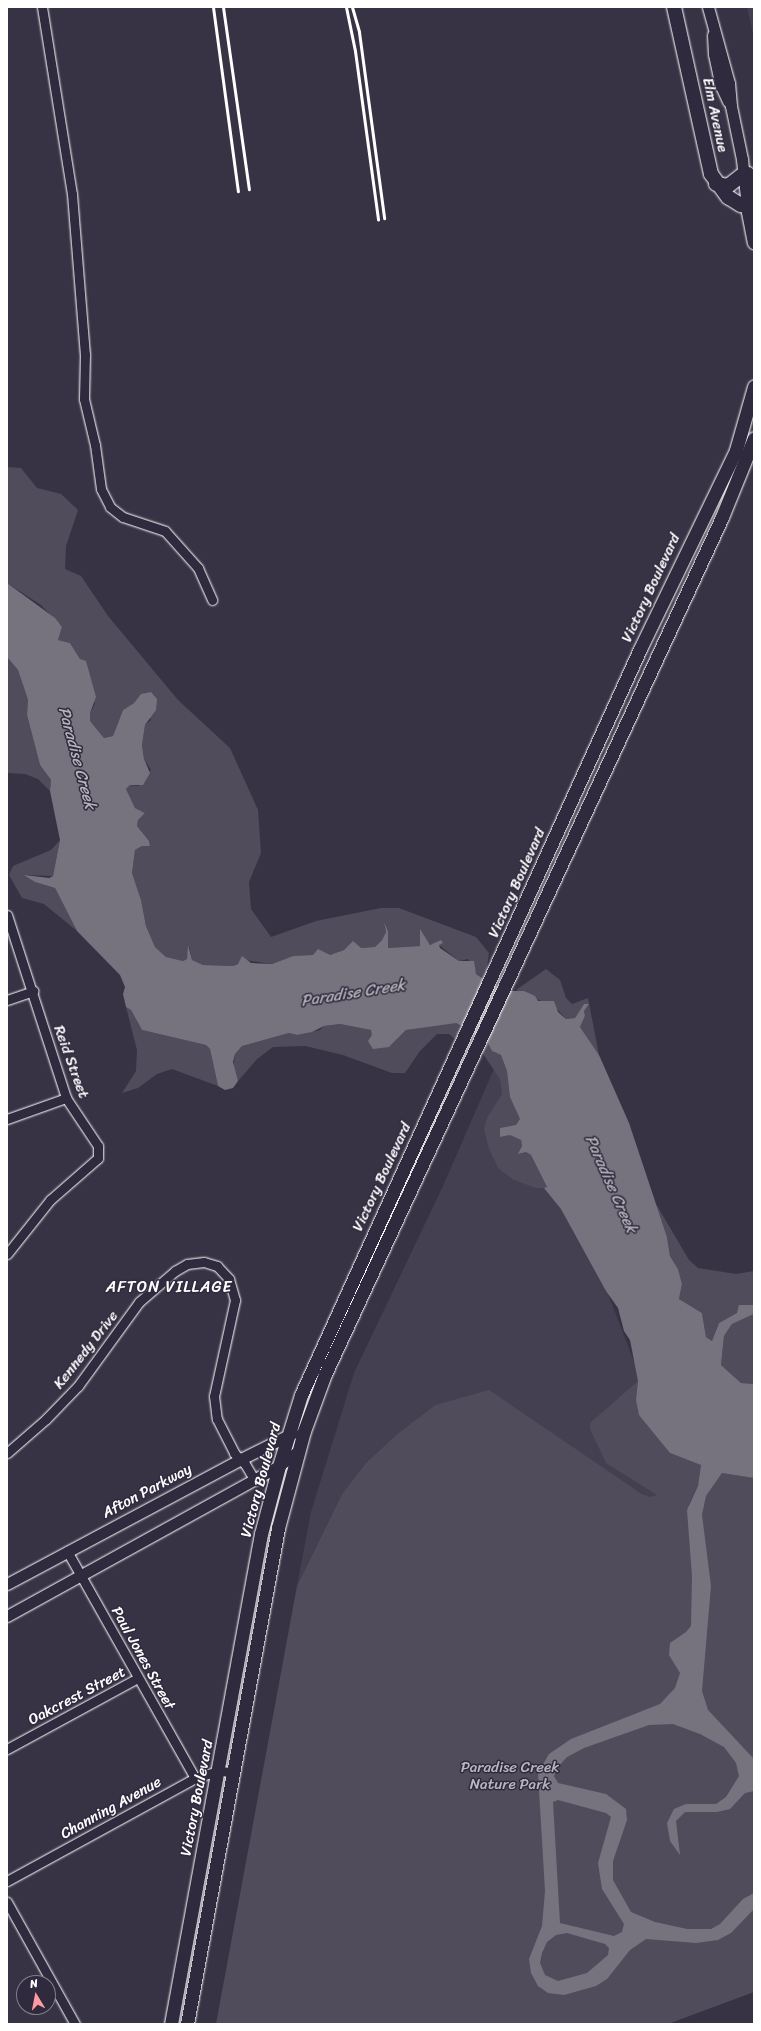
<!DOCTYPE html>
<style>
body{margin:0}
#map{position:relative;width:761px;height:2031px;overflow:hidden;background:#373345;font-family:Sriracha,sans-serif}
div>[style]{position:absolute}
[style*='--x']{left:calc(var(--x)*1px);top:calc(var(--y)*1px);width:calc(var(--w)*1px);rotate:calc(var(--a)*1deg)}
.built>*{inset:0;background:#444051}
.green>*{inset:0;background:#514c5c}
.water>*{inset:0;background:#76737f}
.roads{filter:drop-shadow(0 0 1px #fff) drop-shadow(0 0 1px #fff)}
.minor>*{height:9px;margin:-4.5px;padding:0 4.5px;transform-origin:4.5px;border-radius:4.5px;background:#2f2a3d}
.tertiary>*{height:11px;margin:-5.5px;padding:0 5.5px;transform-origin:5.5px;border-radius:5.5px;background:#2f2a3d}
.secondary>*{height:13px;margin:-6.5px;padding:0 6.5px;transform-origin:6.5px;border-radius:6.5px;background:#2f2a3d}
.primary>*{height:14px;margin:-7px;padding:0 7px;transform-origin:7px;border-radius:7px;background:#2f2a3d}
.rail>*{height:3px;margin:-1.5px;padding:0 1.5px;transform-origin:1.5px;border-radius:1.5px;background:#fff}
span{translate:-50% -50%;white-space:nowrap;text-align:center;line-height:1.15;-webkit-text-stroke:3px #2f2a3d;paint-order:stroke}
.street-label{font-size:15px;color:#fff}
.park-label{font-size:15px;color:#b9b7be}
.water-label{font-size:16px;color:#b4b2b9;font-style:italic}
.neighbourhood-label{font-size:16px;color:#fff;letter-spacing:1px}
.frame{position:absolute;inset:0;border:8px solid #fff;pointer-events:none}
.north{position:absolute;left:16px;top:1975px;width:40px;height:40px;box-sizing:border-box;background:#2f2a3d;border:1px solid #827f8b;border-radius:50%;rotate:350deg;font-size:11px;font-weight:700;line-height:16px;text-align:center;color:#fff}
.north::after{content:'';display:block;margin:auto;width:14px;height:18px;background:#ff9aa2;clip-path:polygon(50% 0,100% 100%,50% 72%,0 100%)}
</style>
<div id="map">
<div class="built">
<div style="clip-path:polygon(747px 7px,754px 7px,754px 38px)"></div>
<div style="clip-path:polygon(504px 1046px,525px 1077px,636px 1367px,754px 1471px,754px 1524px,732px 1535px,642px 1494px,489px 1391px,435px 1405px,396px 1435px,366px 1463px,342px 1494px,297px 1586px,311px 1512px,354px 1373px,443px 1186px)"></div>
</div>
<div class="green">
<div style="clip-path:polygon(7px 467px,21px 468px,37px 488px,61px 494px,78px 510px,66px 546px,65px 569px,81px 576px,108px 616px,178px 700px,230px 748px,258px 810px,261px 853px,249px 882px,251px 909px,271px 937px,316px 921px,381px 908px,399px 908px,476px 937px,489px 953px,485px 980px,476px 974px,468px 959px,459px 961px,439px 945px,431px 945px,420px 936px,420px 946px,388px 948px,388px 931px,384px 925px,386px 932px,382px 940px,375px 947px,361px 948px,352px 943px,344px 950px,330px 955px,293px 956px,272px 964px,245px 960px,233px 966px,203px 965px,192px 960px,189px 946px,187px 959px,183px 961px,166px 957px,155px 947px,146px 926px,141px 900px,132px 873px,135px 850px,142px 846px,150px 846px,149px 841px,137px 826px,138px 820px,145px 813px,135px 808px,126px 789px,130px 785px,138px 786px,151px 770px,144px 759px,142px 745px,145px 725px,151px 720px,141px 694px,134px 703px,123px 710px,113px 736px,104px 738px,90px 721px,90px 713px,95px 704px,80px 659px,70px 643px,58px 640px,62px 627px,41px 605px,7px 583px)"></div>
<div style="clip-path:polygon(7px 657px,18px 670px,28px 700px,27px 715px,40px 765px,51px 780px,50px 791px,38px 779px,25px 774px,7px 773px)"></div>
<div style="clip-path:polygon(60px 840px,53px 876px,25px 875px,35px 882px,55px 888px,77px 931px,44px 904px,22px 898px,9px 875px,13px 866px,51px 850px)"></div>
<div style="clip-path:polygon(546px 969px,560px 980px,566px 998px,572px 1004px,588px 998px,599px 1055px,580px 1027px,585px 1016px,584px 1011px,589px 1004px,584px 1004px,575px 1018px,566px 1019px,555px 1007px,516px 990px)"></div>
<div style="clip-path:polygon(126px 1007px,131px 1010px,142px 1030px,206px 1045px,210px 1049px,218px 1086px,172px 1069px,157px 1074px,138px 1088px,122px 1093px,136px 1071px,137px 1050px)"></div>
<div style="clip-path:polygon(446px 1023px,456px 1023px,462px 1027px,456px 1040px,449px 1034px,437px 1034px,420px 1051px,405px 1073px,392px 1073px,343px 1055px,305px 1046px,273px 1047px,257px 1059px,238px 1081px,233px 1070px,235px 1054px,242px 1046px,289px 1033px,297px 1035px,320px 1030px,324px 1026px,340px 1024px,371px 1030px,373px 1035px,389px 1047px,406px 1030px)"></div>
<div style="clip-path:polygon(486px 1040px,492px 1051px,501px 1055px,507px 1071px,510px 1097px,520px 1119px,516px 1125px,500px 1137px,510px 1135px,521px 1140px,522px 1146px,519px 1154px,526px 1152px,531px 1155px,547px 1188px,536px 1188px,514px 1180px,499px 1169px,489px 1149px,484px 1129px,487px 1118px,502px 1094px,500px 1079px,481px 1051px)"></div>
<div style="clip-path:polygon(656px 1204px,689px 1260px,698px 1268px,736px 1274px,754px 1271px,754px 1305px,719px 1323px,712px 1341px,706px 1337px,702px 1313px,679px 1299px,682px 1284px,678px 1269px,670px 1256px,667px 1237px)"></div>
<div style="clip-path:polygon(754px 1314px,754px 1384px,752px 1384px,741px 1383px,721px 1365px,724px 1336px,732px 1324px)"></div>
<div style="clip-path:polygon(638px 1381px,636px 1400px,670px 1453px,701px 1465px,698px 1486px,689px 1504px,702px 1515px,706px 1496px,722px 1473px,754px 1478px,754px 1992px,668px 2024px,216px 2024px,297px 1586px,342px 1494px,366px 1463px,396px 1435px,435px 1405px,489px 1390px,642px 1494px,650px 1497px,657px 1495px,606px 1463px,590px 1429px,590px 1423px)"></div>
</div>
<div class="water">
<div style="clip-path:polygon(evenodd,7px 583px,55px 618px,62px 627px,58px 640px,70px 643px,80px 659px,86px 661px,96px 697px,90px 713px,90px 721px,104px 738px,113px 736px,123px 710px,134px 703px,141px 694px,151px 692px,157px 699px,156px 710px,145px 725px,142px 745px,144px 759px,150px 773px,143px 785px,130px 785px,126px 789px,135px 808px,145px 813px,138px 820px,137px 826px,149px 841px,150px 846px,142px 846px,135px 850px,132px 873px,141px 900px,146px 926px,155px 947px,166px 957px,183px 961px,187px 959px,188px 945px,192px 960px,203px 965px,233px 966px,238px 964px,242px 956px,251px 963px,272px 964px,293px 956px,313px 955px,318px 949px,330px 955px,344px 950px,353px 941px,361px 948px,375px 947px,382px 940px,386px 932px,384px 923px,388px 931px,388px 948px,420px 946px,420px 929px,430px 945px,441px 940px,443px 943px,439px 945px,440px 948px,459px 961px,474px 961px,476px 974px,485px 980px,507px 991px,524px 991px,535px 996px,538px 1001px,554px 1001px,558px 1012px,566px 1019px,575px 1018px,584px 1004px,589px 1004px,584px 1011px,585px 1016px,580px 1027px,599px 1055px,629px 1123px,667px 1237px,670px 1256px,678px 1269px,682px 1284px,679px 1299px,702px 1313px,706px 1337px,712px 1341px,719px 1323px,737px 1313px,739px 1305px,754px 1305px,754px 1314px,732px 1324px,724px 1336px,721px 1365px,741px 1383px,754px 1384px,754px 1478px,722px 1473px,706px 1496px,702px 1515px,711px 1586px,702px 1691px,708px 1710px,754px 1759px,754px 1791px,745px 1793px,730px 1809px,717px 1812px,685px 1812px,676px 1821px,680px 1855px,670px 1841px,667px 1823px,674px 1809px,686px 1804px,716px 1804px,726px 1797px,739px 1776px,736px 1763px,724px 1747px,700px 1734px,673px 1724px,649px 1725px,584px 1748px,567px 1757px,557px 1768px,554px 1776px,558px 1783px,606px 1794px,626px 1809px,627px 1820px,613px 1861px,613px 1880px,631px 1912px,655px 1922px,687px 1929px,711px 1929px,720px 1924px,743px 1899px,754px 1893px,754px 1909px,731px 1933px,718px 1940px,696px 1943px,646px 1939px,630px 1950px,607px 1979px,596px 1986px,564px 1995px,548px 1993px,538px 1986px,531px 1973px,529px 1959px,542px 1926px,545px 1891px,538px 1773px,549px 1754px,571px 1739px,660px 1704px,675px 1688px,680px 1673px,669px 1655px,670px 1643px,686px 1632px,691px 1626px,692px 1576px,687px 1510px,698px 1486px,701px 1465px,670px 1453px,639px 1415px,636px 1400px,638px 1381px,630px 1340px,624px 1331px,618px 1308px,606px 1291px,561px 1209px,544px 1188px,547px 1187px,531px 1155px,526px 1152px,518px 1154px,522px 1146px,521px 1140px,510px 1135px,500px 1137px,500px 1128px,516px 1125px,520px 1119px,510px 1097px,507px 1071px,501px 1055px,492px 1051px,486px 1040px,456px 1023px,406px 1030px,389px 1047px,373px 1049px,368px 1041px,372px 1035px,371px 1030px,340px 1024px,324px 1026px,312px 1032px,297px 1035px,289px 1033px,242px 1046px,235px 1054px,233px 1062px,238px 1081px,233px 1088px,225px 1090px,218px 1086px,210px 1049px,206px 1045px,142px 1030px,131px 1010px,126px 1007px,123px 994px,125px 987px,120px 975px,77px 931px,55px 888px,35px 882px,24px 875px,49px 878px,53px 876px,60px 840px,50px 791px,51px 780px,40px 765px,27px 715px,28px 700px,18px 670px,7px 657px,7px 583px,558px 1800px,606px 1813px,611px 1817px,598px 1863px,602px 1889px,624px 1924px,622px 1932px,614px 1936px,560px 1923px,553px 1802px,558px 1800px,7px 583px,567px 1933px,605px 1944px,609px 1948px,608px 1955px,587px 1973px,558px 1981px,545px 1975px,540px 1963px,542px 1953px,547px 1942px,556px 1935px,567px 1933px)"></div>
</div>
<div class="roads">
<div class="minor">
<div style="--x:42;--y:7;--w:189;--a:80.9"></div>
<div style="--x:72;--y:194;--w:161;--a:85.4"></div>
<div style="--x:85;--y:354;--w:45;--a:91.3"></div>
<div style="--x:84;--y:399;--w:47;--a:76.6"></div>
<div style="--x:95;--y:445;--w:44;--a:82.2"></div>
<div style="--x:101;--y:489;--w:20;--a:63"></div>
<div style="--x:110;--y:507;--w:16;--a:38"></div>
<div style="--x:123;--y:517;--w:44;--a:18.4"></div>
<div style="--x:165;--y:531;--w:50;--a:48.3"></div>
<div style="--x:198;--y:568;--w:35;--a:66"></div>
<div style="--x:7;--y:915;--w:192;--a:72.1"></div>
<div style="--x:66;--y:1098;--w:58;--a:56.3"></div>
<div style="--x:98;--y:1146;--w:12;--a:90"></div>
<div style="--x:98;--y:1158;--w:64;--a:138.8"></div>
<div style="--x:50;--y:1200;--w:69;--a:128.5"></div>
<div style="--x:7;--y:1000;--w:28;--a:-19"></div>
<div style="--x:7;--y:1119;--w:63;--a:-19.6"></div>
<div style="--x:7;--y:1453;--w:52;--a:-41.1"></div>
<div style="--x:46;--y:1419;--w:46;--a:-45.9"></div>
<div style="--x:78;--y:1386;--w:104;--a:-54"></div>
<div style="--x:139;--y:1302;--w:48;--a:-40.7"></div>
<div style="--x:175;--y:1271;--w:14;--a:-30"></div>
<div style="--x:187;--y:1264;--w:17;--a:-7"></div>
<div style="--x:204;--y:1262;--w:14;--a:17"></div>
<div style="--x:217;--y:1266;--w:18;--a:47"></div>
<div style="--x:229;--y:1279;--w:22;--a:74"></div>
<div style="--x:235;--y:1300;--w:98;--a:102.3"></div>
<div style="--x:214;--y:1396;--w:23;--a:83"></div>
<div style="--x:217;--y:1419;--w:38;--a:63"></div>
<div style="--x:234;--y:1453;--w:16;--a:45"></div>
<div style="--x:245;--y:1464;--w:17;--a:59"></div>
<div style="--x:67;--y:1551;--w:261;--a:60.6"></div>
<div style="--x:7;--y:1749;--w:149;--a:-28.5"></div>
<div style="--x:7;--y:1881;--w:214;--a:-28.7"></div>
<div style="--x:195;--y:1778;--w:24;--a:-17"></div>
<div style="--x:218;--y:1771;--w:15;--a:4"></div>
<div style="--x:7;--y:1902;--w:140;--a:60.9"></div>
</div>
<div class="tertiary">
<div style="--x:708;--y:7;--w:79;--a:74.6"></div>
<div style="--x:729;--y:83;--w:23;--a:85"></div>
<div style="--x:731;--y:106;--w:54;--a:78.3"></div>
<div style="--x:742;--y:159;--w:48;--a:84.1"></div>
<div style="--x:713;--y:35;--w:19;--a:87"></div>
<div style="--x:714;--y:54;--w:33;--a:78"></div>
<div style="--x:721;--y:86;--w:17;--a:65"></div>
<div style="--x:748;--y:172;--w:24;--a:75"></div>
<div style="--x:7;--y:1584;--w:263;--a:-28.1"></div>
<div style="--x:239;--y:1460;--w:60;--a:-26.6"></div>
<div style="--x:7;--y:1616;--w:311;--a:-28.9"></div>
<div style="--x:279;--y:1466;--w:23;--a:-38"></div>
</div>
<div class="secondary">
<div style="--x:747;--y:207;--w:36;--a:79"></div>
<div style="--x:171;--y:2024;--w:498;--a:-79.6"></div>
<div style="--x:261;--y:1534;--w:70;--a:-75.2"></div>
<div style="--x:279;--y:1466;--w:74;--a:-72.8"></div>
<div style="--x:301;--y:1395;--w:819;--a:-65.56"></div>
<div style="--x:640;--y:649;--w:221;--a:-64.2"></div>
<div style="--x:736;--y:450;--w:66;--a:-74.1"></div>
<div style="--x:187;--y:2024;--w:504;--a:-79.6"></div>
<div style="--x:278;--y:1528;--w:100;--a:-75"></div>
<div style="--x:304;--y:1431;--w:61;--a:-69.8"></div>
<div style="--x:325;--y:1374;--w:944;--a:-65.14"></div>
<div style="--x:722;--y:517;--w:85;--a:-67.9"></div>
</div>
<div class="primary">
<div style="--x:674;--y:7;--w:171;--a:77.5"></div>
<div style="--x:711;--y:174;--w:29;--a:54"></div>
<div style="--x:728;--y:197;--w:15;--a:32"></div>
<div style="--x:741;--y:205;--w:13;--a:9"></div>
<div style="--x:716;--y:184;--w:12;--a:9"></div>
<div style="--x:728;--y:186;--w:18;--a:-38"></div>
</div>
</div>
<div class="rail">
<div style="--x:213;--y:7;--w:186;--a:82.3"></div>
<div style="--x:223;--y:7;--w:184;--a:81.9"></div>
<div style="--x:346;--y:7;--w:45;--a:78.4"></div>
<div style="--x:355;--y:51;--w:170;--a:82.2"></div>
<div style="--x:352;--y:7;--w:26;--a:74"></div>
<div style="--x:359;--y:32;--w:188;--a:82.3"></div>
</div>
<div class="street-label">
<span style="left:715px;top:115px;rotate:78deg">Elm Avenue</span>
<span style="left:651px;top:588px;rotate:-65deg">Victory Boulevard</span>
<span style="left:517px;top:883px;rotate:-66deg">Victory Boulevard</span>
<span style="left:71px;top:1062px;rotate:70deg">Reid Street</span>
<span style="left:382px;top:1177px;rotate:-65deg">Victory Boulevard</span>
<span style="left:86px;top:1350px;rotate:-52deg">Kennedy Drive</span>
<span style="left:261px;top:1480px;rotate:-75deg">Victory Boulevard</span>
<span style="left:147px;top:1491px;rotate:-28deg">Afton Parkway</span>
<span style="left:143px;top:1658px;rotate:61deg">Paul Jones Street</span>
<span style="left:77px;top:1696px;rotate:-28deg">Oakcrest Street</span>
<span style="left:197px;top:1798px;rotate:-79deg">Victory Boulevard</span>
<span style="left:111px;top:1808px;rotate:-29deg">Channing Avenue</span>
</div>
<div class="park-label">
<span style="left:510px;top:1776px">Paradise Creek<br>Nature Park</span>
</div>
<div class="water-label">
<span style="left:77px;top:758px;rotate:75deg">Paradise Creek</span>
<span style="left:353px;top:993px;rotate:-9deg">Paradise Creek</span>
<span style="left:611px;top:1184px;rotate:66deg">Paradise Creek</span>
</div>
<div class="neighbourhood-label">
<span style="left:169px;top:1287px">AFTON VILLAGE</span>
</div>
<div class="frame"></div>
<div class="north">N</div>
</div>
